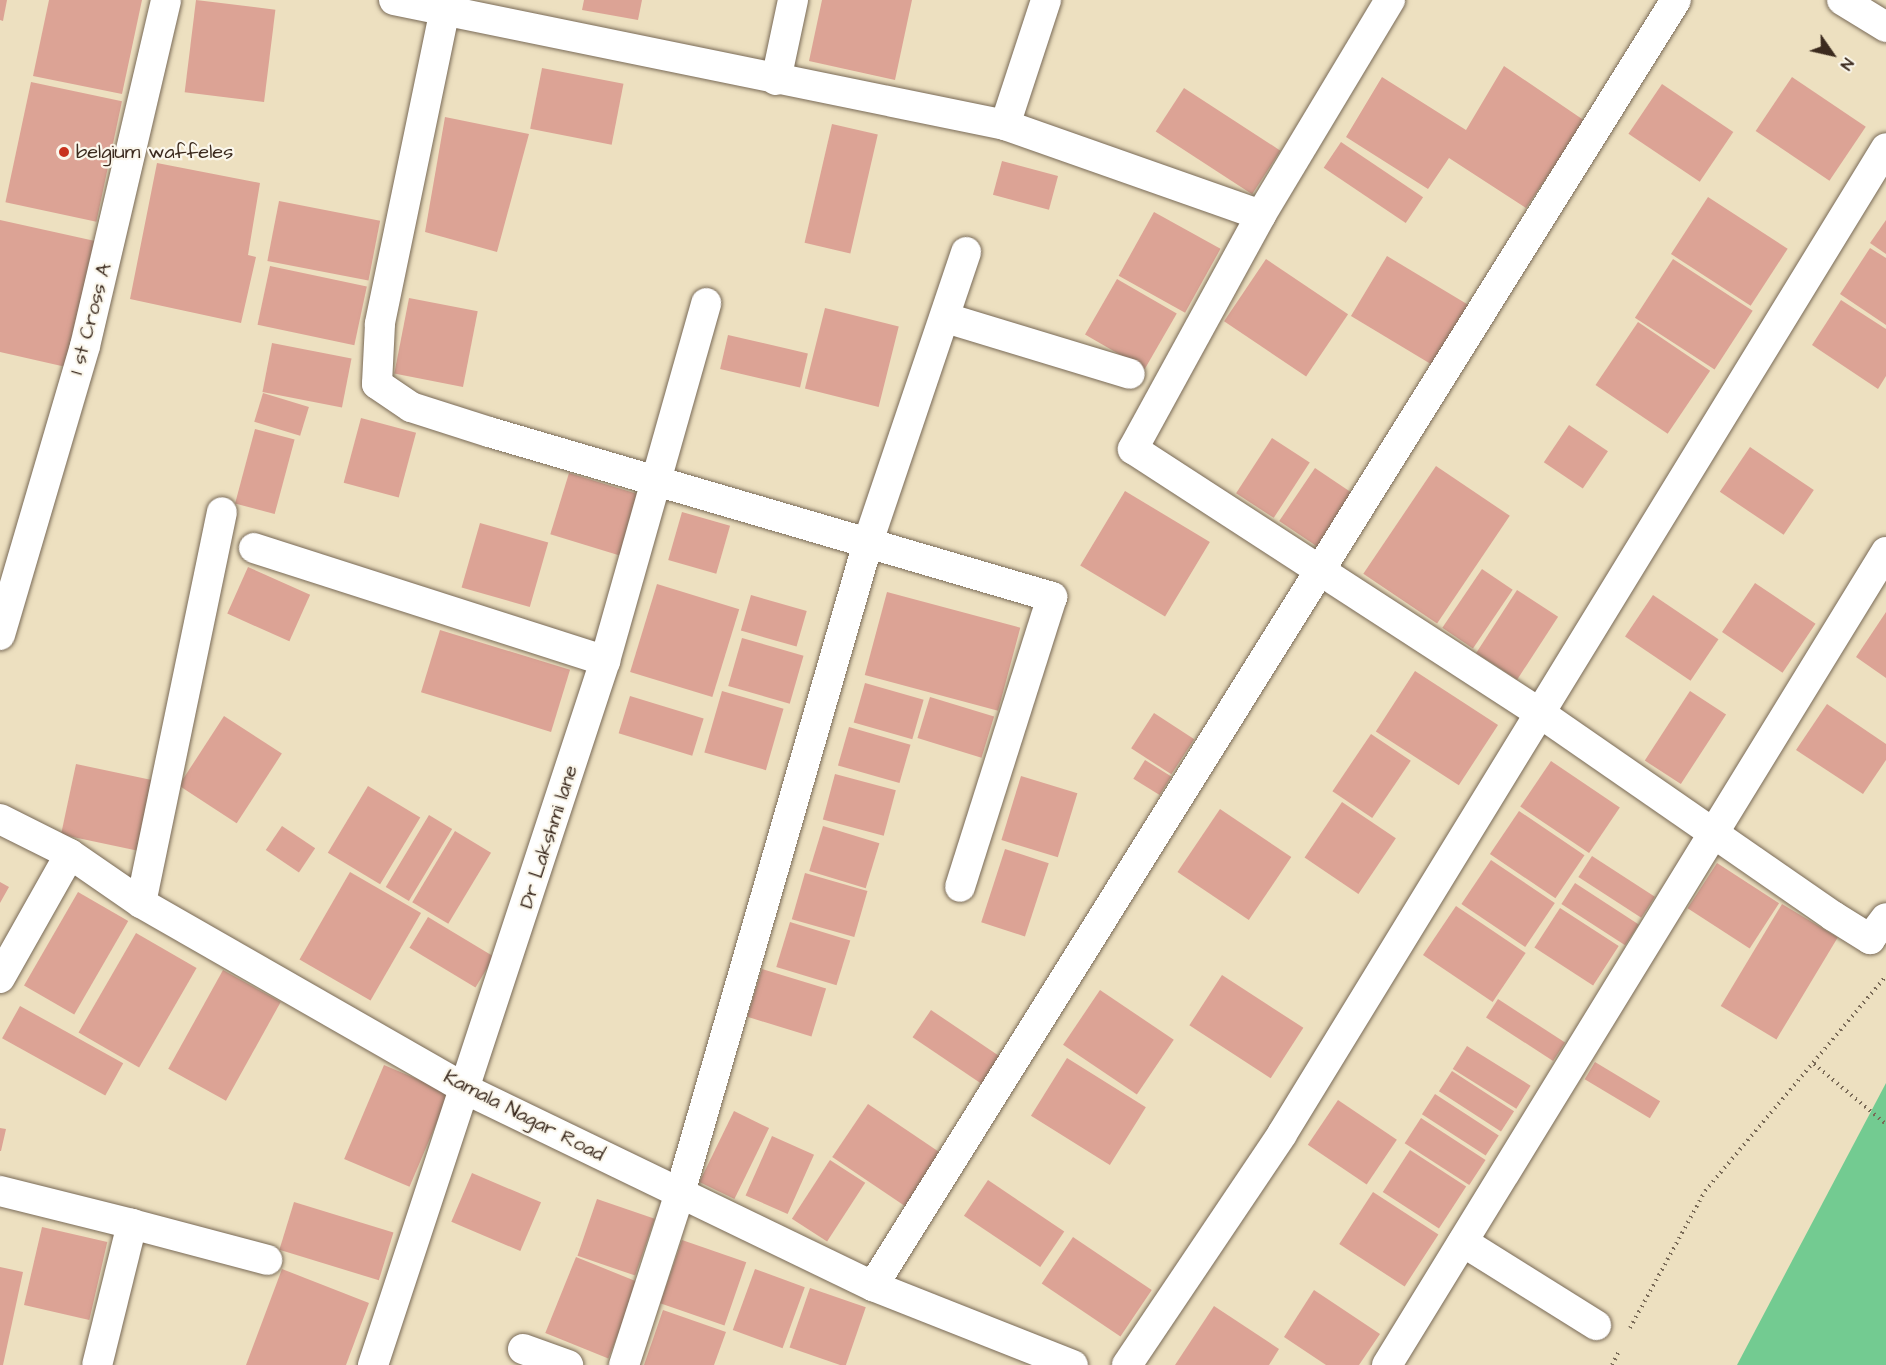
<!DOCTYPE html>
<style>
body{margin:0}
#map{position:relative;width:1886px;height:1365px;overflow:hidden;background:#ede0c0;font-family:"Architects Daughter",sans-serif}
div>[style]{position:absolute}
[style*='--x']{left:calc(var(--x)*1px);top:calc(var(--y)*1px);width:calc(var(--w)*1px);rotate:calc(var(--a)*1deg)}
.green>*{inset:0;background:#73cb91}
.building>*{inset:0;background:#dca395;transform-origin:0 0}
.path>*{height:4px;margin-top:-2px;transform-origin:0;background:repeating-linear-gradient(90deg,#796a57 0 1.5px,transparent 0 6px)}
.roads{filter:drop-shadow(0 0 2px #796a57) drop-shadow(0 0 2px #796a57)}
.minor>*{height:30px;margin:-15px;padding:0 15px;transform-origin:15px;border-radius:15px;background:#fff}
.dots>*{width:16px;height:16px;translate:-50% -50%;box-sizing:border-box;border:3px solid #fbf7ec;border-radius:50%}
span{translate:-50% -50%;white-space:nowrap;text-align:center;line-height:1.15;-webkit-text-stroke:4.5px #fbf7ec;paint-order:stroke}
.poi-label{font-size:20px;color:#3b2a1e}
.left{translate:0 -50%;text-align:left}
.street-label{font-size:20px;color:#3b2a1e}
.north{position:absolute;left:1802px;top:24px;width:60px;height:60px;-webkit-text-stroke:4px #fbf7ec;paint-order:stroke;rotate:124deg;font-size:16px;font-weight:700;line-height:24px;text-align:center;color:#3b2a1e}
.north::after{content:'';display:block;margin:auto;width:21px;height:27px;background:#3b2a1e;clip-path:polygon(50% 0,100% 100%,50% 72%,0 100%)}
</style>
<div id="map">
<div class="green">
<div style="clip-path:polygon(1886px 1083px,1886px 1365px,1737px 1365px)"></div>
</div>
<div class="building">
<div style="clip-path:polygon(0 0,7px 0,3px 21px,0 20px)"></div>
<div style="clip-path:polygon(49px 0,142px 0,122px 94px,33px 76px)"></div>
<div style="left:196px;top:0;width:80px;height:93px;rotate:7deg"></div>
<div style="clip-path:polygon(584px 0,642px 0,638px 20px,582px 10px)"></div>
<div style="clip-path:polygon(822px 0,912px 0,895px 80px,809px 61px)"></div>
<div style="clip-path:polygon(1504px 66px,1585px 121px,1526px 208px,1449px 158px,1428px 189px,1346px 137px,1382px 77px,1466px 130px)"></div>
<div style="left:542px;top:68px;width:83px;height:62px;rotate:11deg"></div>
<div style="left:1792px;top:77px;width:89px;height:65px;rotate:34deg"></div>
<div style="left:31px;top:82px;width:93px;height:123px;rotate:12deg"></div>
<div style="left:1662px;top:84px;width:86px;height:60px;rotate:34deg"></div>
<div style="left:1184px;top:88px;width:115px;height:52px;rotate:33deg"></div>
<div style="clip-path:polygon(445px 117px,529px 134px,497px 252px,425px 232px)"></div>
<div style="left:832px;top:124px;width:47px;height:122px;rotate:13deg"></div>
<div style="left:1341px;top:142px;width:99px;height:31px;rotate:34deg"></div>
<div style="left:1002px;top:161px;width:58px;height:35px;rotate:15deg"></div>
<div style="clip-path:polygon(157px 163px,260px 183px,248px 255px,256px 257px,241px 323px,130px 299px)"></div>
<div style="left:1708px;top:197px;width:95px;height:68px;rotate:33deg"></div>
<div style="left:279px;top:201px;width:103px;height:61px;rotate:11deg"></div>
<div style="left:1154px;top:212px;width:76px;height:73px;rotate:29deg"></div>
<div style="clip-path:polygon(0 220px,95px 241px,66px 367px,0 352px)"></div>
<div style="clip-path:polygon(1886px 220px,1886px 254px,1870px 243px)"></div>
<div style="clip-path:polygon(1870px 248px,1886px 258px,1886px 325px,1840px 294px)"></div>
<div style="left:1387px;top:256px;width:98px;height:70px;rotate:31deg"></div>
<div style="left:1266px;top:259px;width:99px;height:75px;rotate:34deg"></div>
<div style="left:1673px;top:259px;width:95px;height:70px;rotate:33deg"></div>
<div style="left:270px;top:266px;width:99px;height:60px;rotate:12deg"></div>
<div style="left:1117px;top:279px;width:69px;height:64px;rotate:30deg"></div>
<div style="left:409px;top:298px;width:70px;height:77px;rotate:11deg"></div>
<div style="clip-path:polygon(1841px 300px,1886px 329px,1886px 376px,1878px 389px,1812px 345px)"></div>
<div style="left:825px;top:308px;width:76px;height:83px;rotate:14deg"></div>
<div style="left:1638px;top:322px;width:87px;height:76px;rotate:34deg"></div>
<div style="left:728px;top:335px;width:82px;height:35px;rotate:13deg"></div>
<div style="left:272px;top:343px;width:81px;height:50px;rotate:11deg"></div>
<div style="left:263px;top:393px;width:48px;height:30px;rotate:17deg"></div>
<div style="left:361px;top:418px;width:57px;height:67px;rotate:15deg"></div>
<div style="left:1569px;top:425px;width:47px;height:45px;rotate:34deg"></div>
<div style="left:255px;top:429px;width:41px;height:77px;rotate:15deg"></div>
<div style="left:1272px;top:438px;width:45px;height:66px;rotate:33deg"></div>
<div style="left:1750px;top:447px;width:77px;height:54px;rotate:34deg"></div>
<div style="left:1436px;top:466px;width:89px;height:130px;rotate:34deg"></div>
<div style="left:1315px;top:468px;width:47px;height:64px;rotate:34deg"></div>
<div style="left:569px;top:473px;width:76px;height:64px;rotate:17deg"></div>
<div style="left:1125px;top:491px;width:99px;height:87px;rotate:31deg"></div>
<div style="left:682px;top:512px;width:50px;height:50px;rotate:16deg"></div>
<div style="left:480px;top:523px;width:71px;height:67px;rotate:16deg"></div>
<div style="left:248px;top:567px;width:68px;height:51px;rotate:24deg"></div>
<div style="left:1482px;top:569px;width:37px;height:71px;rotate:34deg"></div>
<div style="left:1755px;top:583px;width:73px;height:59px;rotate:34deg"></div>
<div style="left:657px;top:584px;width:86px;height:92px;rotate:17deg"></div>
<div style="left:1517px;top:590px;width:49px;height:75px;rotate:33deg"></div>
<div style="left:887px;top:592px;width:138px;height:86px;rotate:15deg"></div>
<div style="left:751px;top:595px;width:58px;height:37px;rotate:16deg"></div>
<div style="left:1653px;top:595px;width:79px;height:50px;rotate:34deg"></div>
<div style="clip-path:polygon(1886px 612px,1886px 678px,1856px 657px)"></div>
<div style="left:440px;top:630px;width:136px;height:65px;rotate:17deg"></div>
<div style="left:742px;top:638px;width:64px;height:50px;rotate:16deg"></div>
<div style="left:1415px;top:671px;width:99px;height:72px;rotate:33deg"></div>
<div style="left:865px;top:683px;width:61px;height:41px;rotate:16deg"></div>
<div style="left:722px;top:691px;width:64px;height:64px;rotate:16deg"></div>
<div style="left:1690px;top:691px;width:43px;height:83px;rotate:33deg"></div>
<div style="left:630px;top:696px;width:77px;height:39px;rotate:17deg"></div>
<div style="left:930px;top:697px;width:67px;height:43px;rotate:17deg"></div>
<div style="clip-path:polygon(1827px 704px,1886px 744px,1886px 760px,1863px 794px,1796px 750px)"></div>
<div style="left:1154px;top:713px;width:48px;height:42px;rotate:33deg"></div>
<div style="left:224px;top:716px;width:69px;height:83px;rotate:33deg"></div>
<div style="left:849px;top:727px;width:64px;height:40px;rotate:16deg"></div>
<div style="left:1371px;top:734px;width:48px;height:69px;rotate:34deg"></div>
<div style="left:1145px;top:760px;width:31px;height:22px;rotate:32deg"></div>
<div style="left:1551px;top:761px;width:83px;height:55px;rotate:34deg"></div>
<div style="left:76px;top:764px;width:87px;height:72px;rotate:12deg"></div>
<div style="left:835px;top:774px;width:63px;height:47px;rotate:15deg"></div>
<div style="left:1021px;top:776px;width:59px;height:67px;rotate:17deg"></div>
<div style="left:368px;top:786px;width:61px;height:78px;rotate:31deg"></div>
<div style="left:1342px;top:802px;width:65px;height:67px;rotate:34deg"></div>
<div style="left:1220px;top:809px;width:86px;height:76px;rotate:34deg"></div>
<div style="left:1519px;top:811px;width:79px;height:52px;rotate:34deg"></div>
<div style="left:429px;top:815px;width:27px;height:84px;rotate:31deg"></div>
<div style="left:282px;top:826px;width:40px;height:29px;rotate:34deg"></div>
<div style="left:823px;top:826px;width:59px;height:47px;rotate:17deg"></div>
<div style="left:455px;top:831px;width:42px;height:83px;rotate:31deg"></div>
<div style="left:1005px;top:849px;width:46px;height:77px;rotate:18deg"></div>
<div style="left:1592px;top:856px;width:75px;height:25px;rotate:33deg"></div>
<div style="left:1491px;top:860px;width:77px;height:53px;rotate:34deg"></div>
<div style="left:1717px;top:863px;width:74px;height:54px;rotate:33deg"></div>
<div style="left:350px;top:872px;width:82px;height:101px;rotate:30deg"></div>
<div style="left:805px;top:873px;width:65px;height:48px;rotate:16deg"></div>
<div style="clip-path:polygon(0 882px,9px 887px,0 903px)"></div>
<div style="left:1575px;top:883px;width:76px;height:25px;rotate:33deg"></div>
<div style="left:78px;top:892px;width:58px;height:108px;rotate:30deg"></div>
<div style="left:1782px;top:904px;width:65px;height:119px;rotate:31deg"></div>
<div style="left:1456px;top:906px;width:84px;height:59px;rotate:34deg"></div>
<div style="left:1560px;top:908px;width:70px;height:47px;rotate:33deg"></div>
<div style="left:428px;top:917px;width:77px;height:36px;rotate:31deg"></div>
<div style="left:790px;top:922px;width:63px;height:47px;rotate:17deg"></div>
<div style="left:136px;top:933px;width:70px;height:115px;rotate:30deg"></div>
<div style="left:762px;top:969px;width:67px;height:50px;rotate:17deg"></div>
<div style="left:223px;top:970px;width:66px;height:113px;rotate:29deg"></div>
<div style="left:1222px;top:975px;width:97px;height:60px;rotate:33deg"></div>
<div style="left:1100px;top:990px;width:89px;height:66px;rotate:34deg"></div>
<div style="left:1498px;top:999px;width:80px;height:22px;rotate:33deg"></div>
<div style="left:20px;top:1006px;width:118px;height:37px;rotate:29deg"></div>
<div style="left:931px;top:1010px;width:84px;height:33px;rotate:34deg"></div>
<div style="left:1467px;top:1046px;width:75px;height:27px;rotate:32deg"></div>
<div style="left:1067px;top:1058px;width:93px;height:68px;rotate:32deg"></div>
<div style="left:1595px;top:1062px;width:76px;height:20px;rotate:31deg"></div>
<div style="left:384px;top:1065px;width:71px;height:102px;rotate:23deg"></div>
<div style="left:1452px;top:1071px;width:74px;height:24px;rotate:33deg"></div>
<div style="left:1435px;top:1094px;width:76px;height:24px;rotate:33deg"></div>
<div style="left:1338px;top:1100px;width:71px;height:54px;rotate:34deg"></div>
<div style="left:868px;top:1104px;width:89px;height:64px;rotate:34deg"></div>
<div style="left:734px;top:1111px;width:39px;height:79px;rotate:26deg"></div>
<div style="left:1421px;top:1118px;width:77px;height:30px;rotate:33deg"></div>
<div style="clip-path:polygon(0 1128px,6px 1129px,1px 1151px,0 1151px)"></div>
<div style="left:772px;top:1136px;width:46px;height:65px;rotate:24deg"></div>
<div style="left:1410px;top:1150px;width:67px;height:50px;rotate:33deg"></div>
<div style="left:830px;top:1160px;width:42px;height:70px;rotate:33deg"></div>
<div style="left:472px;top:1173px;width:75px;height:53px;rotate:23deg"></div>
<div style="left:988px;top:1180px;width:92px;height:43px;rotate:34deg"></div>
<div style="left:1373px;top:1192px;width:78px;height:62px;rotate:33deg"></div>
<div style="left:597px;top:1199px;width:61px;height:60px;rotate:19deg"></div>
<div style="left:294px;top:1202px;width:104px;height:50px;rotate:17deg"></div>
<div style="left:42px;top:1227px;width:67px;height:80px;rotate:13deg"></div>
<div style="left:1073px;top:1237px;width:95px;height:56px;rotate:34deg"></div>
<div style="left:682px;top:1240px;width:68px;height:67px;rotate:19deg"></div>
<div style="left:576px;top:1257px;width:68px;height:82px;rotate:22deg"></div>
<div style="clip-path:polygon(0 1267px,23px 1272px,3px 1365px,0 1365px)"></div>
<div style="clip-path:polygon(282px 1269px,369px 1303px,346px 1365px,246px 1365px)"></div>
<div style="left:755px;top:1269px;width:53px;height:65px;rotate:20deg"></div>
<div style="left:810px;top:1288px;width:59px;height:63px;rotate:19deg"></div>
<div style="clip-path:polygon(1314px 1290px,1380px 1334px,1359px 1365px,1326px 1365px,1284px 1337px)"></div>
<div style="clip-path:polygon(1214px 1306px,1279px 1349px,1269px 1365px,1175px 1365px)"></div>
<div style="clip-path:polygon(663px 1310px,726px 1332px,714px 1365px,644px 1365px)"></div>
</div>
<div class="path">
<div style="--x:1814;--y:1064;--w:94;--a:39.8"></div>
<div style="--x:1630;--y:1328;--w:156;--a:-61.3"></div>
<div style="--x:1705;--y:1191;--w:281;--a:-49.9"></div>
<div style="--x:1612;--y:1365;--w:16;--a:-63"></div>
</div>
<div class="roads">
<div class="minor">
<div style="--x:394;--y:0;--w:624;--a:11.56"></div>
<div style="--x:1005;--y:125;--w:271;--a:19.4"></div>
<div style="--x:1390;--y:0;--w:251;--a:121"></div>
<div style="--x:1261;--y:215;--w:267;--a:118.7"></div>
<div style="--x:1133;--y:449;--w:482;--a:33"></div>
<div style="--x:1537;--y:711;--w:360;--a:34.7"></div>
<div style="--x:1833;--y:916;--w:44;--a:31.9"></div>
<div style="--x:1870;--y:939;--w:26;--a:-53"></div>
<div style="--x:1842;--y:0;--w:52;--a:31.5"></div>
<div style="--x:445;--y:9;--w:322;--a:101.7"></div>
<div style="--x:380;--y:324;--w:60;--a:92.9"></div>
<div style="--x:377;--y:384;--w:41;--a:34.1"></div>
<div style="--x:411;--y:407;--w:82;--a:17.8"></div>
<div style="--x:489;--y:432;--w:587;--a:16.33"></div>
<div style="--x:1052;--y:597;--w:304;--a:107.6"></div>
<div style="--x:776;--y:80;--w:82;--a:-78"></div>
<div style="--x:1005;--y:125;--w:132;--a:-71.8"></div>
<div style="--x:946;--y:318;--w:192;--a:16.9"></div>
<div style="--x:254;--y:548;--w:369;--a:17.8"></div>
<div style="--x:0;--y:635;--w:301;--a:-73.6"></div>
<div style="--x:85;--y:346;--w:355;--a:-76.8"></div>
<div style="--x:0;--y:819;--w:78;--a:26.6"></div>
<div style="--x:70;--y:854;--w:86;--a:34.6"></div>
<div style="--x:141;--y:903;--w:376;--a:29.8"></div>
<div style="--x:467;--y:1090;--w:451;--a:25.8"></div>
<div style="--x:873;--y:1286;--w:215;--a:21.6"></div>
<div style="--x:141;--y:903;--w:399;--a:-78.3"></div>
<div style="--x:0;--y:978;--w:142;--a:-60.6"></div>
<div style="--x:0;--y:1191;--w:136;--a:14"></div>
<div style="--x:132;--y:1224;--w:145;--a:103.9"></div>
<div style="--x:132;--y:1224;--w:140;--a:14.9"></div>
<div style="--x:1463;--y:1242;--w:157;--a:32"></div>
<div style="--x:873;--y:1286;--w:1516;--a:-58.02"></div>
<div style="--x:523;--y:1349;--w:48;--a:19.6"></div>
<div style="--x:373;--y:1365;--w:741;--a:-71.76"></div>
<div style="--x:605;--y:661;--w:372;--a:-74.2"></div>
<div style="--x:624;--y:1365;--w:181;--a:-72"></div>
<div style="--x:680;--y:1193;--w:681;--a:-73.88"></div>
<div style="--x:869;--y:539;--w:303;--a:-71.3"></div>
<div style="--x:1127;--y:1365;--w:278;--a:-56.1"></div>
<div style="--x:1282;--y:1134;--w:1156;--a:-58.51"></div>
<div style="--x:1387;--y:1365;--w:954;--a:-58.46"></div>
</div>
</div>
<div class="dots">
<div style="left:64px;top:152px;background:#c8321e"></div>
</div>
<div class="poi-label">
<span class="left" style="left:76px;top:152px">belgium waffeles</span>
</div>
<div class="street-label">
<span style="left:91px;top:319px;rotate:-75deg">1 st Cross A</span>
<span style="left:549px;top:837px;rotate:-72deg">Dr Lakshmi lane</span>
<span style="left:524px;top:1116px;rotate:27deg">Kamala Nagar Road</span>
</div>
<div class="north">N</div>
</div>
